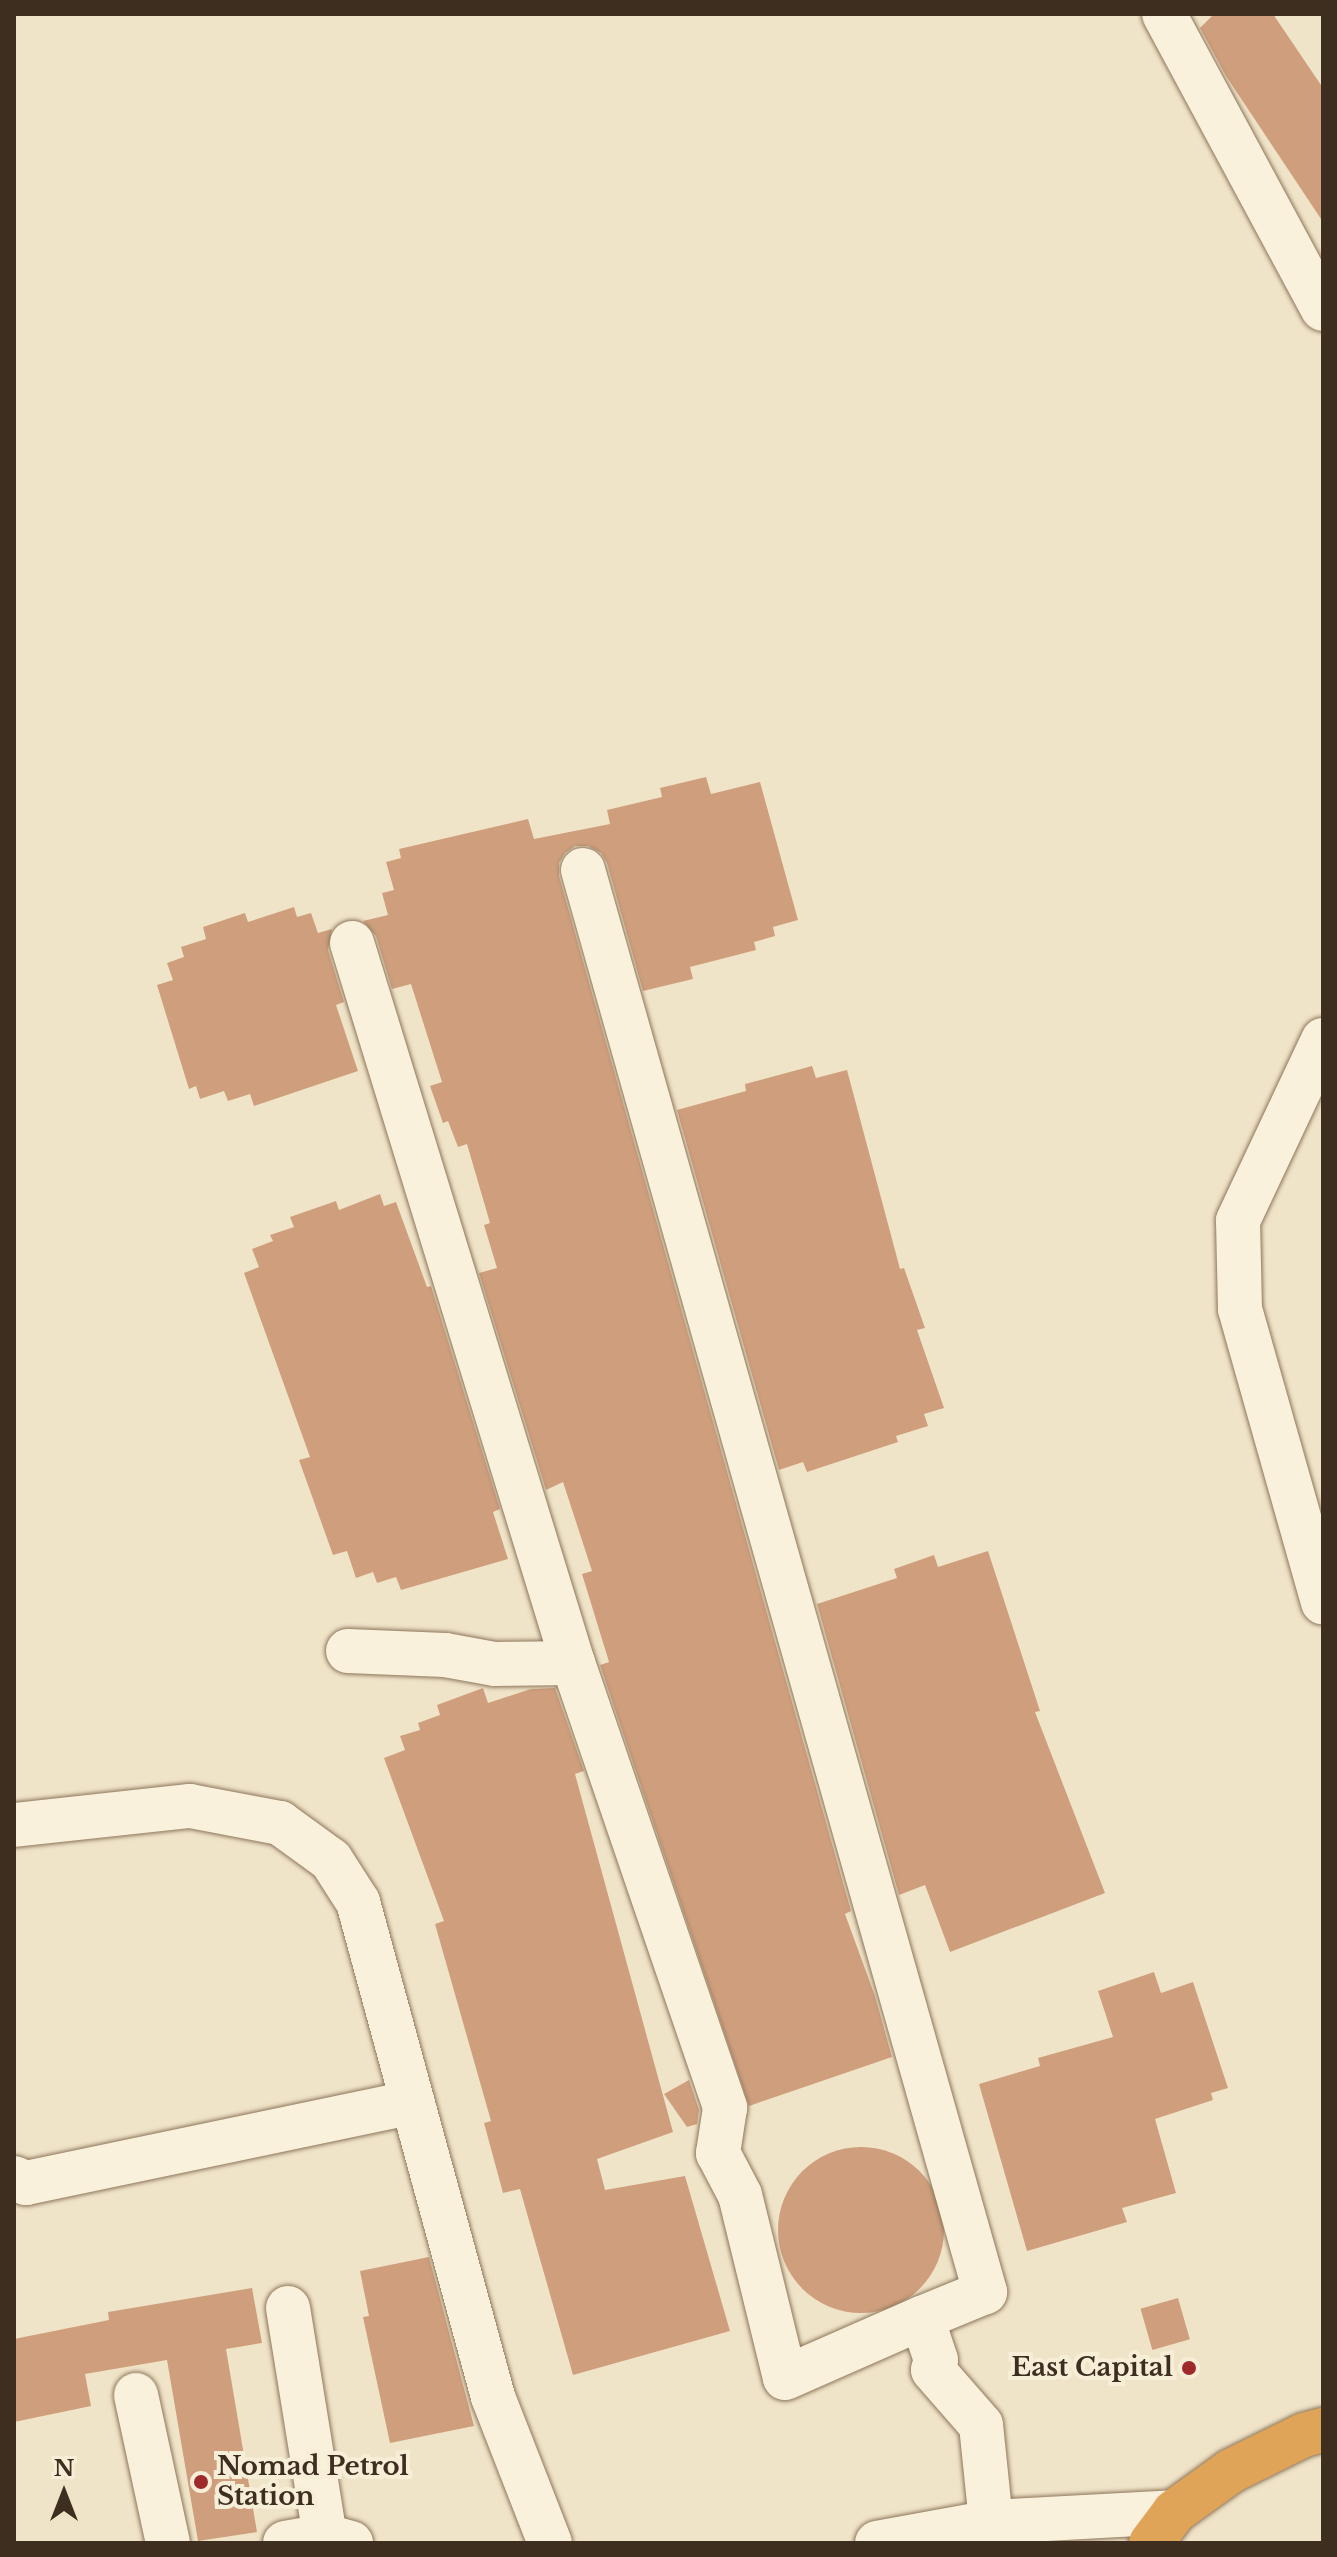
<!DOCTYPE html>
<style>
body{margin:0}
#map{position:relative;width:1337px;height:2557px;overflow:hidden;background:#f0e4c8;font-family:"Libre Baskerville",serif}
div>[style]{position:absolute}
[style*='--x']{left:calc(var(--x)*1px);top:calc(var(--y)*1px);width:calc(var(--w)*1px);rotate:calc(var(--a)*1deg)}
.building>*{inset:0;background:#cf9f7d;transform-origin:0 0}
.round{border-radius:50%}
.roads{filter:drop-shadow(0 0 2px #8d765c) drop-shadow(0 0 2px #8d765c)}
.minor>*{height:44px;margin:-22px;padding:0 22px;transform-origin:22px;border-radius:22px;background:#faf1dc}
.highway>*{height:44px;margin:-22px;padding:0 22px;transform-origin:22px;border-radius:22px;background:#e0a458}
.dots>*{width:22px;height:22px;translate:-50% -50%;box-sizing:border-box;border:4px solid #f7eed8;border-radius:50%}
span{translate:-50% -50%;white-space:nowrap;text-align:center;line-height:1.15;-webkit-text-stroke:8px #f7eed8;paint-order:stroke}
.poi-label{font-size:26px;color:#3d2e20;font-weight:700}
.right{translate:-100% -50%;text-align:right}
.left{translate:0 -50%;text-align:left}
.frame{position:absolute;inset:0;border:16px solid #3d2e20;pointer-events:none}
.north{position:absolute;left:24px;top:2453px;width:80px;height:80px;-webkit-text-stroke:6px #f7eed8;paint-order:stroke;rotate:0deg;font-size:22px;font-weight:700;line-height:32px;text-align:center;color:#3d2e20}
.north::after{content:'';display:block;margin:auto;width:28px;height:36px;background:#3d2e20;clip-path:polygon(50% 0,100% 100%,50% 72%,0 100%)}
</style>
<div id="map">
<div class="building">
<div style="clip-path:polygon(1214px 14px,1273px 14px,1323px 88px,1323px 222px,1226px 76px,1200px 28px)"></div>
<div style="clip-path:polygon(706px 777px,711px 794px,760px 782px,798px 920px,773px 927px,775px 936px,754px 942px,756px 950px,690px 967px,693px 979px,643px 991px,607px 863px,601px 853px,588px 846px,575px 846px,565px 853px,559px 863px,559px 876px,851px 1911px,845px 1914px,875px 1996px,892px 2057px,749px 2106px,600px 1665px,609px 1662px,582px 1574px,592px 1571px,563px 1482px,546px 1490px,479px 1273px,497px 1268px,484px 1225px,490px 1223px,467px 1144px,458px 1147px,448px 1121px,443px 1123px,430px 1086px,442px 1082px,411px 984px,392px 989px,376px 936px,363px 921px,388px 915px,382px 893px,394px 890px,386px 862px,401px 858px,399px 849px,528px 819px,534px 839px,610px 824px,607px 810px,662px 797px,660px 788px)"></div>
<div style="clip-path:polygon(294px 907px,297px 917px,311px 913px,318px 933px,332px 929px,328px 950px,344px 1002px,336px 1005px,358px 1071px,254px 1106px,250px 1094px,228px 1101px,224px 1091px,200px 1099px,196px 1086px,189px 1089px,157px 985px,173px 980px,167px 963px,184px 957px,181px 947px,206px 939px,203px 927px,245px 913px,248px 922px)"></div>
<div style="clip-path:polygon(812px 1066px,816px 1078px,847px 1070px,900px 1269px,904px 1268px,925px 1328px,917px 1330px,944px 1408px,924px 1414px,928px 1426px,896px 1436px,898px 1442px,807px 1472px,803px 1462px,779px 1470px,677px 1110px,746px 1091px,745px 1084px)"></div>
<div style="clip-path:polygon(380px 1194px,384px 1206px,396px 1202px,427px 1287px,431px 1286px,500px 1509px,493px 1512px,508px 1559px,401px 1590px,396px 1577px,377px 1583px,373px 1572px,356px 1578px,347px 1551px,333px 1555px,299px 1460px,310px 1457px,244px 1273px,259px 1267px,252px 1249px,273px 1241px,270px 1235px,294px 1227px,290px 1217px,336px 1201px,339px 1210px)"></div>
<div style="clip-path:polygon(988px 1551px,1040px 1711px,1035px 1712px,1105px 1893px,950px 1952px,925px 1885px,899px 1895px,817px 1604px,897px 1578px,894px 1569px,934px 1555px,938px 1567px)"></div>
<div style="clip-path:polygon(483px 1688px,488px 1703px,531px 1689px,555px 1688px,584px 1771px,575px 1774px,673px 2132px,597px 2159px,605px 2190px,685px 2176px,730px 2331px,573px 2375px,520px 2189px,503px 2193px,484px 2123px,491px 2121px,435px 1924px,444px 1921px,384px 1758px,405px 1750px,400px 1736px,420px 1730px,418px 1723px,440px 1715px,437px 1705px)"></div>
<div style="clip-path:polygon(1154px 1972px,1161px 1993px,1193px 1982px,1228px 2088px,1211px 2093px,1213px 2100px,1155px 2119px,1176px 2193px,1122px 2208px,1127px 2222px,1027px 2251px,979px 2084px,1040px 2066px,1038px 2058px,1113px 2037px,1098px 1991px)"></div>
<div style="clip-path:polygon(689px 2080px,699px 2110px,697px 2124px,687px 2127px,664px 2094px)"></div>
<div class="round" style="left:778px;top:2147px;width:166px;height:166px"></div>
<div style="clip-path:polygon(429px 2257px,474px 2426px,390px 2443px,363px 2317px,369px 2316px,360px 2271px)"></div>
<div style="clip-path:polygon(252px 2288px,262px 2343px,226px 2349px,257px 2532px,198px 2541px,167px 2360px,85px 2374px,91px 2406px,14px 2422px,14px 2339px,109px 2320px,108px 2312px)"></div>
<div style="left:1178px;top:2298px;width:43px;height:39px;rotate:74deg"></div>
</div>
<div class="roads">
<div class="minor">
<div style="--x:1164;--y:14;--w:335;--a:61.7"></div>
<div style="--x:583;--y:870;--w:1478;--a:74.21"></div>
<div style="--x:985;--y:2292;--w:68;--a:157.6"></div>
<div style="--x:352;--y:943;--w:753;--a:72.94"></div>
<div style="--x:573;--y:1663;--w:470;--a:71.1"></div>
<div style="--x:725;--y:2108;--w:46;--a:98.8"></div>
<div style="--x:718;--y:2153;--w:47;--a:62.4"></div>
<div style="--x:740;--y:2195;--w:188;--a:76.2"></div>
<div style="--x:785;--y:2378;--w:150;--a:-23.7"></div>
<div style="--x:922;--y:2318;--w:44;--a:71.6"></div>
<div style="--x:936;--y:2360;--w:10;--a:107"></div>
<div style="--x:933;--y:2370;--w:73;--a:48.9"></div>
<div style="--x:981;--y:2425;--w:98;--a:84.1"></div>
<div style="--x:991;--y:2522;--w:23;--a:67"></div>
<div style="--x:1323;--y:1040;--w:200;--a:115.2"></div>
<div style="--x:1238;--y:1221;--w:88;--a:88.7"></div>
<div style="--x:1240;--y:1309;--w:305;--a:74.2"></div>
<div style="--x:348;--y:1651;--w:97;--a:2.4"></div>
<div style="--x:445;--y:1655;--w:51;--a:10.2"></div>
<div style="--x:495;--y:1664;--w:78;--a:-0.7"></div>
<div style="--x:14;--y:1825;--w:177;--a:-6.2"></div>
<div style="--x:190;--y:1806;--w:92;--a:10.7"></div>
<div style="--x:280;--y:1823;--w:63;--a:36"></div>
<div style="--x:331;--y:1860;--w:50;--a:57.3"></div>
<div style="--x:358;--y:1902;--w:513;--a:74.74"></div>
<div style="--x:493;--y:2397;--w:157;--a:68.7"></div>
<div style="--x:14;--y:2178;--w:13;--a:23"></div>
<div style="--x:26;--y:2183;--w:395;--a:-11.8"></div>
<div style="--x:288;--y:2308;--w:231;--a:80.8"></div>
<div style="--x:136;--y:2395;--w:151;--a:77.8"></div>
<div style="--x:285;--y:2543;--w:41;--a:-9.9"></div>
<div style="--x:325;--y:2536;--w:27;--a:15"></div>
<div style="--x:877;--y:2543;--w:116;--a:-10.4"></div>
<div style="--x:991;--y:2522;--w:183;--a:-3.1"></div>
</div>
<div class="highway">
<div style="--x:1151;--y:2543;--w:39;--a:-53"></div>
<div style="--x:1174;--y:2512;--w:70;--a:-35.7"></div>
<div style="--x:1231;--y:2471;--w:81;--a:-26.3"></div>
<div style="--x:1304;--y:2435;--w:20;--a:-15"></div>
</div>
</div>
<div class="dots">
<div style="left:1189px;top:2368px;background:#9e2a2b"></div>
<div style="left:201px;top:2482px;background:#9e2a2b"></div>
</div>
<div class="poi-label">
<span class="right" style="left:1173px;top:2368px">East Capital</span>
<span class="left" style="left:217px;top:2482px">Nomad Petrol<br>Station</span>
</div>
<div class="frame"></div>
<div class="north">N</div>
</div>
